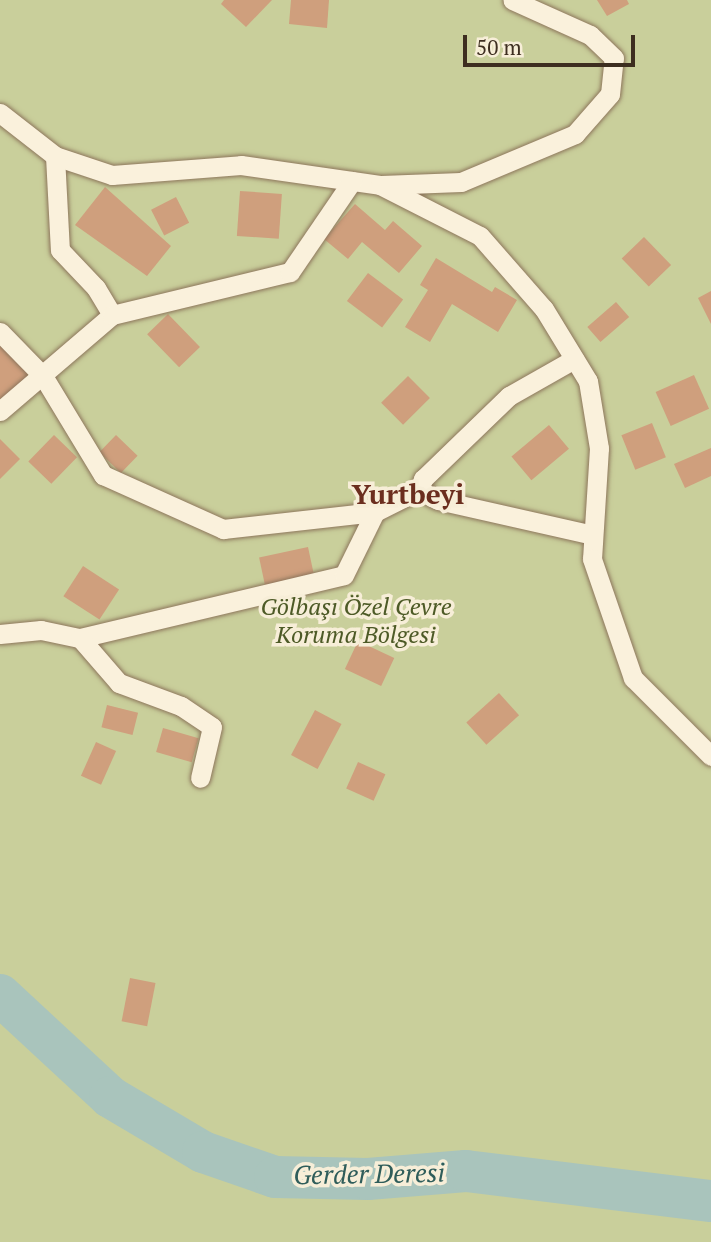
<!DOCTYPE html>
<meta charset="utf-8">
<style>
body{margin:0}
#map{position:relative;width:711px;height:1242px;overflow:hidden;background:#f0e4c8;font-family:"PT Serif",serif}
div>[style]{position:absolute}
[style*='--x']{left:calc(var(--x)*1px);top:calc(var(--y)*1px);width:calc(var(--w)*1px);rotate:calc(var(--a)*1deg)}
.green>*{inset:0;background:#c9cf9b;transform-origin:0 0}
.river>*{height:42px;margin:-21px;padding:0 21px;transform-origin:21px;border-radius:21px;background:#a9c4bc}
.building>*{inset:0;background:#cf9f7d;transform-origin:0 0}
.roads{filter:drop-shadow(0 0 2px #8d765c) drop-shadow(0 0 2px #8d765c)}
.street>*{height:19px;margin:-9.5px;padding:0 9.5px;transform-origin:9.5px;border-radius:9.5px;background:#faf1dc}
span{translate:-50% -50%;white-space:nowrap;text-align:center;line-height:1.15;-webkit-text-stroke:7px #f7eed8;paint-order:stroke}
.park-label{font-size:24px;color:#4d5a26;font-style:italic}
.water-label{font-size:26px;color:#2f5d5a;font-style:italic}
.quarter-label{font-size:28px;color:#6b2e1e;font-weight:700}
.scale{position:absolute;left:463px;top:35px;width:172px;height:32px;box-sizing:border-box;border:4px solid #3d2e20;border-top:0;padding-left:9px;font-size:21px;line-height:24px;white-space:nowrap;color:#3d2e20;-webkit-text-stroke:5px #f7eed8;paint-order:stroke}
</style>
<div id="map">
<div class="green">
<div style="left:0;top:0;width:711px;height:1242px"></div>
</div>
<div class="river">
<div style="--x:0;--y:995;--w:150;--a:42.8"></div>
<div style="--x:110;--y:1097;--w:108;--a:30.6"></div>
<div style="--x:203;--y:1152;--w:76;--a:19.1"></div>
<div style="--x:275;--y:1177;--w:93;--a:1.2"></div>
<div style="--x:368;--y:1179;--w:98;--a:-4.7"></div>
<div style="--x:466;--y:1171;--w:247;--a:7"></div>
</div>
<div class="building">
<div style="clip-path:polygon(224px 0,272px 0,246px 27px,221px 4px)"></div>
<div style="clip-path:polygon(291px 0,329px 0,327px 28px,289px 24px)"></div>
<div style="clip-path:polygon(597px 0,627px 0,629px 4px,607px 16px)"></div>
<div style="clip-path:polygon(105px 187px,171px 246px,147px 276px,75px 225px)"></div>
<div style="left:240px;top:191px;width:42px;height:45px;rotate:4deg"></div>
<div style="left:176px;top:197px;width:29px;height:28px;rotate:63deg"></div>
<div style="clip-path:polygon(355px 204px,385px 230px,393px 221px,422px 246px,399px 273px,362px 242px,348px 259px,324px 239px)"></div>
<div style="left:644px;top:237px;width:39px;height:31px;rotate:46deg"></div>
<div style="clip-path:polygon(436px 258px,492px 292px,495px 287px,517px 300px,498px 332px,452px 304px,430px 342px,405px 327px,428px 290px,420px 285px)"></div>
<div style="left:368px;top:273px;width:44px;height:35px;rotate:37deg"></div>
<div style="clip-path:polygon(711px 291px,711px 324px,698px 298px)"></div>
<div style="left:616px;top:302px;width:20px;height:38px;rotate:49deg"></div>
<div style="left:168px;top:314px;width:46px;height:29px;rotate:46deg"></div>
<div style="clip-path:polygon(0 339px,36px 375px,0 408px)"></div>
<div style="left:694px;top:375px;width:37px;height:42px;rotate:66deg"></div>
<div style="left:408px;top:376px;width:31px;height:38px;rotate:45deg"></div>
<div style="left:652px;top:423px;width:37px;height:33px;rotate:68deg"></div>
<div style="left:549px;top:425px;width:31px;height:49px;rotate:50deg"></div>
<div style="left:54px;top:435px;width:32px;height:37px;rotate:44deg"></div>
<div style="left:116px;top:435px;width:30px;height:24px;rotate:44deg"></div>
<div style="clip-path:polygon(0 439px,20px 459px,0 479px)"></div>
<div style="clip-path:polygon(711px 448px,711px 476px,685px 488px,674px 464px)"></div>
<div style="left:308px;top:547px;width:30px;height:50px;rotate:78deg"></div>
<div style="left:83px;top:566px;width:43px;height:36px;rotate:33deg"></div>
<div style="left:358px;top:641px;width:40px;height:31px;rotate:25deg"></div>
<div style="left:499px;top:693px;width:30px;height:44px;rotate:48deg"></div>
<div style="left:107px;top:705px;width:32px;height:23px;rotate:14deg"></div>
<div style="left:315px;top:710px;width:30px;height:51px;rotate:28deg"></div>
<div style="left:163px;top:728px;width:37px;height:25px;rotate:16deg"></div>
<div style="left:96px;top:742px;width:22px;height:37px;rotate:24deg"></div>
<div style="left:358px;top:762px;width:30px;height:29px;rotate:24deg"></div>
<div style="left:130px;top:978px;width:26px;height:44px;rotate:11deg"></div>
</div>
<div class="roads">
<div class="street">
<div style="--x:0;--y:113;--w:70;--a:38"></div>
<div style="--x:55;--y:156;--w:60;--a:18.4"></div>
<div style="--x:112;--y:175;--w:129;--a:-4.4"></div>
<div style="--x:241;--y:165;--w:140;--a:8.2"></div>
<div style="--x:380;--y:185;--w:112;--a:27"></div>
<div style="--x:480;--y:236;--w:97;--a:48.8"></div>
<div style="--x:544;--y:309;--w:84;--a:58.6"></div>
<div style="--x:588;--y:381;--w:68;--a:80.7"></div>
<div style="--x:599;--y:448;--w:111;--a:93.6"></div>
<div style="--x:592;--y:559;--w:126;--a:71"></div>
<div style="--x:633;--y:678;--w:110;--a:45"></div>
<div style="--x:55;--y:156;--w:94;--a:87"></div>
<div style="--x:60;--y:250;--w:52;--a:46.5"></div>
<div style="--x:96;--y:288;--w:31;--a:59"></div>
<div style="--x:381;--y:185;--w:80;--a:-2.1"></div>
<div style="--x:461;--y:182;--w:124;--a:-22.8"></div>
<div style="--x:575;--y:134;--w:53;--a:-48.8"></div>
<div style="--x:610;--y:94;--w:36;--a:-84"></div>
<div style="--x:614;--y:58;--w:33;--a:-136"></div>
<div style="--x:590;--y:35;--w:85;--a:-155.8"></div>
<div style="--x:0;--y:332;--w:62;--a:45.7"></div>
<div style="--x:43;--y:376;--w:116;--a:58.8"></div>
<div style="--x:103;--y:475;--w:132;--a:24.2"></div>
<div style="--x:223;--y:529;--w:153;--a:-6.4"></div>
<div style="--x:375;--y:512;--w:49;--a:-26.6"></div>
<div style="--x:419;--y:490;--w:12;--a:-70"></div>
<div style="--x:423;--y:479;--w:120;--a:-44"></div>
<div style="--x:509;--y:396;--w:75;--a:-29.6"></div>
<div style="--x:0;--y:411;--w:148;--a:-40.6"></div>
<div style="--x:112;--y:315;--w:183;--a:-13.6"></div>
<div style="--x:290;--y:272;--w:110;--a:-55.7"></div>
<div style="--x:419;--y:490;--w:21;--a:28"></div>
<div style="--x:438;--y:500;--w:159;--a:12.7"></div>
<div style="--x:0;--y:634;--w:41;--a:-5.6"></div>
<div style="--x:41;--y:630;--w:40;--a:12"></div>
<div style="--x:80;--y:638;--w:271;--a:-13.4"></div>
<div style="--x:344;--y:575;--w:70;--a:-63.8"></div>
<div style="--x:80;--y:638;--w:60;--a:49.1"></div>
<div style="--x:119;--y:683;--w:66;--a:20.4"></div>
<div style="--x:181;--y:706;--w:37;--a:34"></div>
<div style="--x:212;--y:727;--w:52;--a:103.2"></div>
</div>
</div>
<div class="park-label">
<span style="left:356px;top:621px">Gölbaşı Özel Çevre<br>Koruma Bölgesi</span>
</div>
<div class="water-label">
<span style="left:369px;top:1174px;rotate:-1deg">Gerder Deresi</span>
</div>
<div class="quarter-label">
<span style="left:408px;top:494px">Yurtbeyi</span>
</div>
<div class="scale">50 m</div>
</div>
